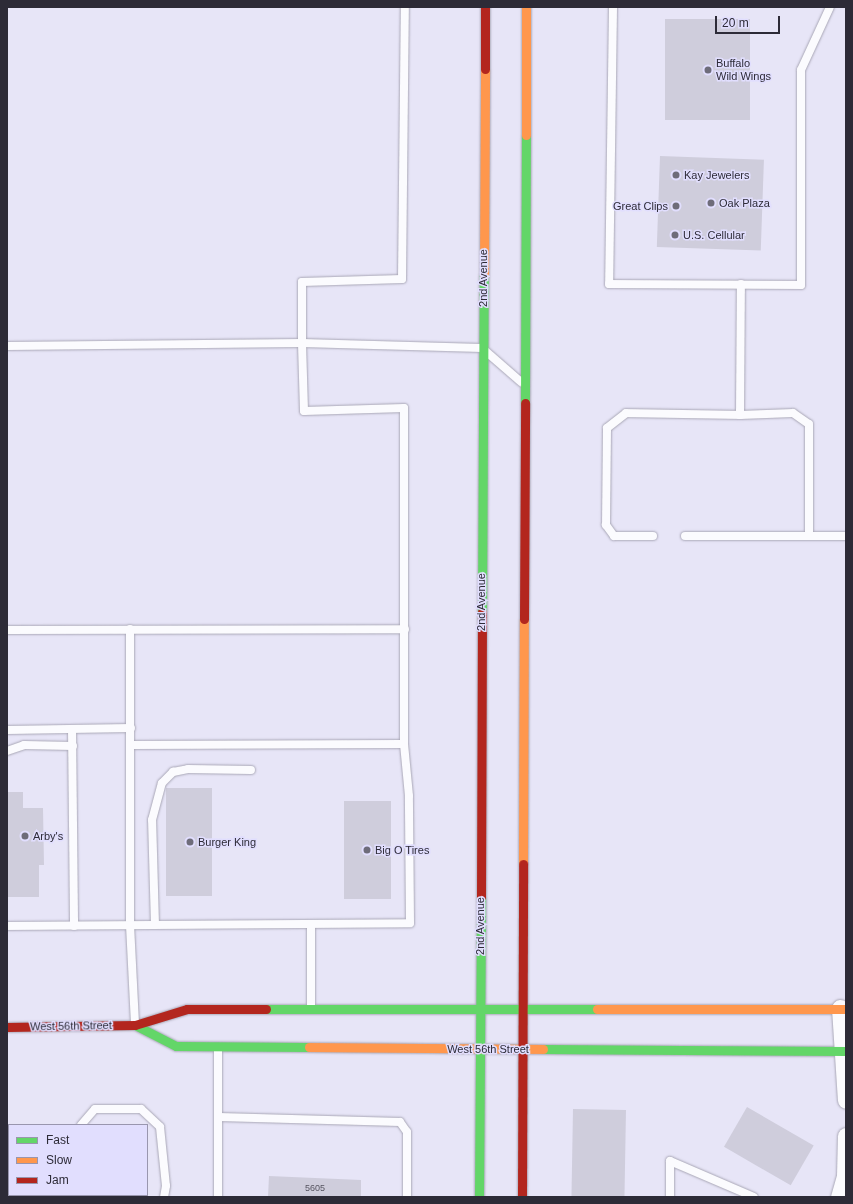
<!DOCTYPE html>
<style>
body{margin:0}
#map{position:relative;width:853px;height:1204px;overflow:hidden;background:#e7e5f7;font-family:Arial,sans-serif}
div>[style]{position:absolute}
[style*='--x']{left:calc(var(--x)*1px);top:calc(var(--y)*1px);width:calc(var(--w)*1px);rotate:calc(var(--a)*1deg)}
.building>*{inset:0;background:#cfcddc;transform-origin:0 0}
.roads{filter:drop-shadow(0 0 1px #a9a7b6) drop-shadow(0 0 1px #a9a7b6)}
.lane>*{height:8px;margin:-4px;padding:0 4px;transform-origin:4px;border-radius:4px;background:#fbfbfe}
.street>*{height:17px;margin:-8.5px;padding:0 8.5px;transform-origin:8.5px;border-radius:8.5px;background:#fbfbfe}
.fast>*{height:9px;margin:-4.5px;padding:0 4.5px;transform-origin:4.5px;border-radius:4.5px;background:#63d668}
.slow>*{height:9px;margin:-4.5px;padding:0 4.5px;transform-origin:4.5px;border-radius:4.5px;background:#ff974d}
.jam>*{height:9px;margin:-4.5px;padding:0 4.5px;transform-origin:4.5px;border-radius:4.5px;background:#b3261e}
.dots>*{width:11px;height:11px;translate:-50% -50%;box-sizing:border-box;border:2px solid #e1defe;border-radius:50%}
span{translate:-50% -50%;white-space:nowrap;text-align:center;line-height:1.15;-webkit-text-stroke:3px #e1defe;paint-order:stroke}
.number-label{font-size:9px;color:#565460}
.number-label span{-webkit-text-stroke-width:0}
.poi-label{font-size:11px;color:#2d2b37}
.left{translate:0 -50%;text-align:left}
.right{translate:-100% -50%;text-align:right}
.street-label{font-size:11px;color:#2d2b37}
.frame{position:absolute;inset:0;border:8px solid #2d2b37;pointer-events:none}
.legend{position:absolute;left:8px;top:1124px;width:140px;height:72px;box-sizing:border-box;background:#e1defe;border:1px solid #9996ae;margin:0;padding:5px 7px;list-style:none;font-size:12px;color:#2d2b37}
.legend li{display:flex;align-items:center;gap:8px;height:20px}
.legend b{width:20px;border:1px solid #9996ae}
.scale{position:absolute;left:715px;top:16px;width:65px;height:18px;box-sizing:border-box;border:2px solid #2d2b37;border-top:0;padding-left:5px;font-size:12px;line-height:14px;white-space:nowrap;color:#2d2b37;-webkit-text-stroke:3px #e1defe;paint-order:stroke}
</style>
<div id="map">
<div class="building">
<div style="left:665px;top:19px;width:85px;height:101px"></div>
<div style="left:660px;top:156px;width:104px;height:91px;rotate:2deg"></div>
<div style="left:166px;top:788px;width:46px;height:108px"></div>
<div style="clip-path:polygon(7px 792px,23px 792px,23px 808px,43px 808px,44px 865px,39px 865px,39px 897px,7px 897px)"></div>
<div style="left:344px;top:801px;width:47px;height:98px"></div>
<div style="left:747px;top:1107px;width:77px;height:46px;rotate:30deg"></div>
<div style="left:573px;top:1109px;width:53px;height:88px;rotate:1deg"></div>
<div style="clip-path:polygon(269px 1176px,361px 1180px,361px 1197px,268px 1197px)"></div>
<div style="left:112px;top:1195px;width:34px;height:2px"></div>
</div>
<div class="roads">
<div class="lane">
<div style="--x:613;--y:7;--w:277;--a:90.8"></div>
<div style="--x:609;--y:284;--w:192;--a:0.3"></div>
<div style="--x:801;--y:285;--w:215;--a:-90"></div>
<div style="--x:801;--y:70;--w:69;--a:-65.3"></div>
<div style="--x:7;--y:346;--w:295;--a:-0.6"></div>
<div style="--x:302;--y:343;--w:180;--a:1.6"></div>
<div style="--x:482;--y:348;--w:52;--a:41.1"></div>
<div style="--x:740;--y:415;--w:53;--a:-2.2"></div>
<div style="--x:793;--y:413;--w:19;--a:35"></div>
<div style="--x:809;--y:424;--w:112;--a:90"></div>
<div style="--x:653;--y:536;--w:39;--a:180"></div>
<div style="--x:614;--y:536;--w:14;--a:-126"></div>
<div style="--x:606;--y:525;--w:97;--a:-89.4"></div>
<div style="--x:607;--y:428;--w:24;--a:-38"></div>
<div style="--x:626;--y:413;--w:114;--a:1"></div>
<div style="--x:740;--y:415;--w:131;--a:-89.6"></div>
<div style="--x:685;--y:536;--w:161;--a:0"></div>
<div style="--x:130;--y:629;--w:296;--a:90"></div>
<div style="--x:130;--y:925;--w:99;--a:87.1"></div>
<div style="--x:7;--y:630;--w:398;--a:-0.1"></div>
<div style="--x:72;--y:729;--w:197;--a:89.4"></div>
<div style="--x:7;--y:730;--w:124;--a:-0.9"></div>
<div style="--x:130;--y:745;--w:274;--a:-0.2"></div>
<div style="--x:7;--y:751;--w:18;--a:-19"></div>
<div style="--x:24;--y:745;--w:49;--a:1.2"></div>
<div style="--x:311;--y:924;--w:83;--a:90"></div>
<div style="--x:155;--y:925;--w:105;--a:-91.6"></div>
<div style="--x:152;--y:820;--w:38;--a:-75"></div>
<div style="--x:162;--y:783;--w:16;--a:-45"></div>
<div style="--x:173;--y:772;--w:15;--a:-11"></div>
<div style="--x:188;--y:769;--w:63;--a:0.9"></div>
<div style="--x:7;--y:926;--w:403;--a:-0.4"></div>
<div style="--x:410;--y:923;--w:127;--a:-90.5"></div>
<div style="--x:409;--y:796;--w:52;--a:-95.5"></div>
<div style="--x:404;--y:744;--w:336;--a:-90"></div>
<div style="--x:404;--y:408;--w:100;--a:178.3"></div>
<div style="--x:304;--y:411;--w:68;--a:-91.7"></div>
<div style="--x:302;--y:343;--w:61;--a:-90"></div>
<div style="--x:302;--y:282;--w:100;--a:-1.7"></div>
<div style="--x:402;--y:279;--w:272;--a:-89.4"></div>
<div style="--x:219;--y:1117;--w:181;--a:1.6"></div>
<div style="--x:400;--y:1122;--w:12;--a:55"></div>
<div style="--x:407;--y:1132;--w:65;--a:90"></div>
<div style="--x:81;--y:1125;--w:21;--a:-49"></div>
<div style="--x:95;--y:1109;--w:46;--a:0"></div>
<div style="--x:141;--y:1109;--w:26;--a:43"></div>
<div style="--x:160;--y:1127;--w:59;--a:84.2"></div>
<div style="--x:166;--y:1186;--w:11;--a:100"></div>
<div style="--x:74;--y:1197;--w:2;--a:-90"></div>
<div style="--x:218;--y:1197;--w:149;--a:-90"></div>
<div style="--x:670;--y:1197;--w:36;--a:-90"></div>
<div style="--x:670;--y:1161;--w:91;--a:23.2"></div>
</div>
<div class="street">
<div style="--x:840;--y:1008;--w:92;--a:86.3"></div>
<div style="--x:839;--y:1197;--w:22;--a:-74"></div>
<div style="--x:845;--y:1176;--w:40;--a:-88.6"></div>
</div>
<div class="fast">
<div style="--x:525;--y:403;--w:268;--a:-89.8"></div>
<div style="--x:482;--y:612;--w:337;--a:-89.7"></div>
<div style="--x:266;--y:1009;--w:331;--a:0"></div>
<div style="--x:135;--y:1025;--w:46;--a:27.1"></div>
<div style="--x:176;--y:1046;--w:133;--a:0.4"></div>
<div style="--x:543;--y:1049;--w:303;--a:0.4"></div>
<div style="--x:479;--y:1197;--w:300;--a:-89.6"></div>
</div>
<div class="slow">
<div style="--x:526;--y:135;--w:128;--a:-90"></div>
<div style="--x:484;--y:275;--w:206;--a:-89.7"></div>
<div style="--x:523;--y:864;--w:245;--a:-89.8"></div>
<div style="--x:597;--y:1009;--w:249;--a:0"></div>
<div style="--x:309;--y:1047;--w:234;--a:0.5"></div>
</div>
<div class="jam">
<div style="--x:485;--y:69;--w:62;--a:-90"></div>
<div style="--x:524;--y:619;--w:216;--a:-89.7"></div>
<div style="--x:481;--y:897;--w:285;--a:-89.8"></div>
<div style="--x:7;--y:1027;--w:128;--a:-0.9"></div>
<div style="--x:135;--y:1025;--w:54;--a:-17.1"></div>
<div style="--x:187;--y:1009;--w:79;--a:0"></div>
<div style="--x:522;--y:1197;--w:333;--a:-89.8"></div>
</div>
</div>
<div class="dots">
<div style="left:708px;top:70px;background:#6e6c7a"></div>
<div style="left:676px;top:175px;background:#6e6c7a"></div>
<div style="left:711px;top:203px;background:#6e6c7a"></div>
<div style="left:676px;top:206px;background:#6e6c7a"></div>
<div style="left:675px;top:235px;background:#6e6c7a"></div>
<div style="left:25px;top:836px;background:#6e6c7a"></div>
<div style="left:190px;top:842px;background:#6e6c7a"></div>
<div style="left:367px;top:850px;background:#6e6c7a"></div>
</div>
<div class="number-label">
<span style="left:315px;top:1188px">5605</span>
</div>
<div class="poi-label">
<span class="left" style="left:716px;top:70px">Buffalo<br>Wild Wings</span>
<span class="left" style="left:684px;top:175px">Kay Jewelers</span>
<span class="left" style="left:719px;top:203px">Oak Plaza</span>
<span class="right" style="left:668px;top:206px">Great Clips</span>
<span class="left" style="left:683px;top:235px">U.S. Cellular</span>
<span class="left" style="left:33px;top:836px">Arby's</span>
<span class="left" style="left:198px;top:842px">Burger King</span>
<span class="left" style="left:375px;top:850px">Big O Tires</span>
</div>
<div class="street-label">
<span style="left:483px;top:278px;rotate:-90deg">2nd Avenue</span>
<span style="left:481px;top:602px;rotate:-90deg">2nd Avenue</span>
<span style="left:480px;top:926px;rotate:-90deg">2nd Avenue</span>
<span style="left:71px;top:1026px;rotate:-1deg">West 56th Street</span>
<span style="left:488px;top:1049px">West 56th Street</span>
</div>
<div class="frame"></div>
<ul class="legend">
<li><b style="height:5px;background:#63d668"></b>Fast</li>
<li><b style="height:5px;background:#ff974d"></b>Slow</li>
<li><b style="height:5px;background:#b3261e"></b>Jam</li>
</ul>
<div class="scale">20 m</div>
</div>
